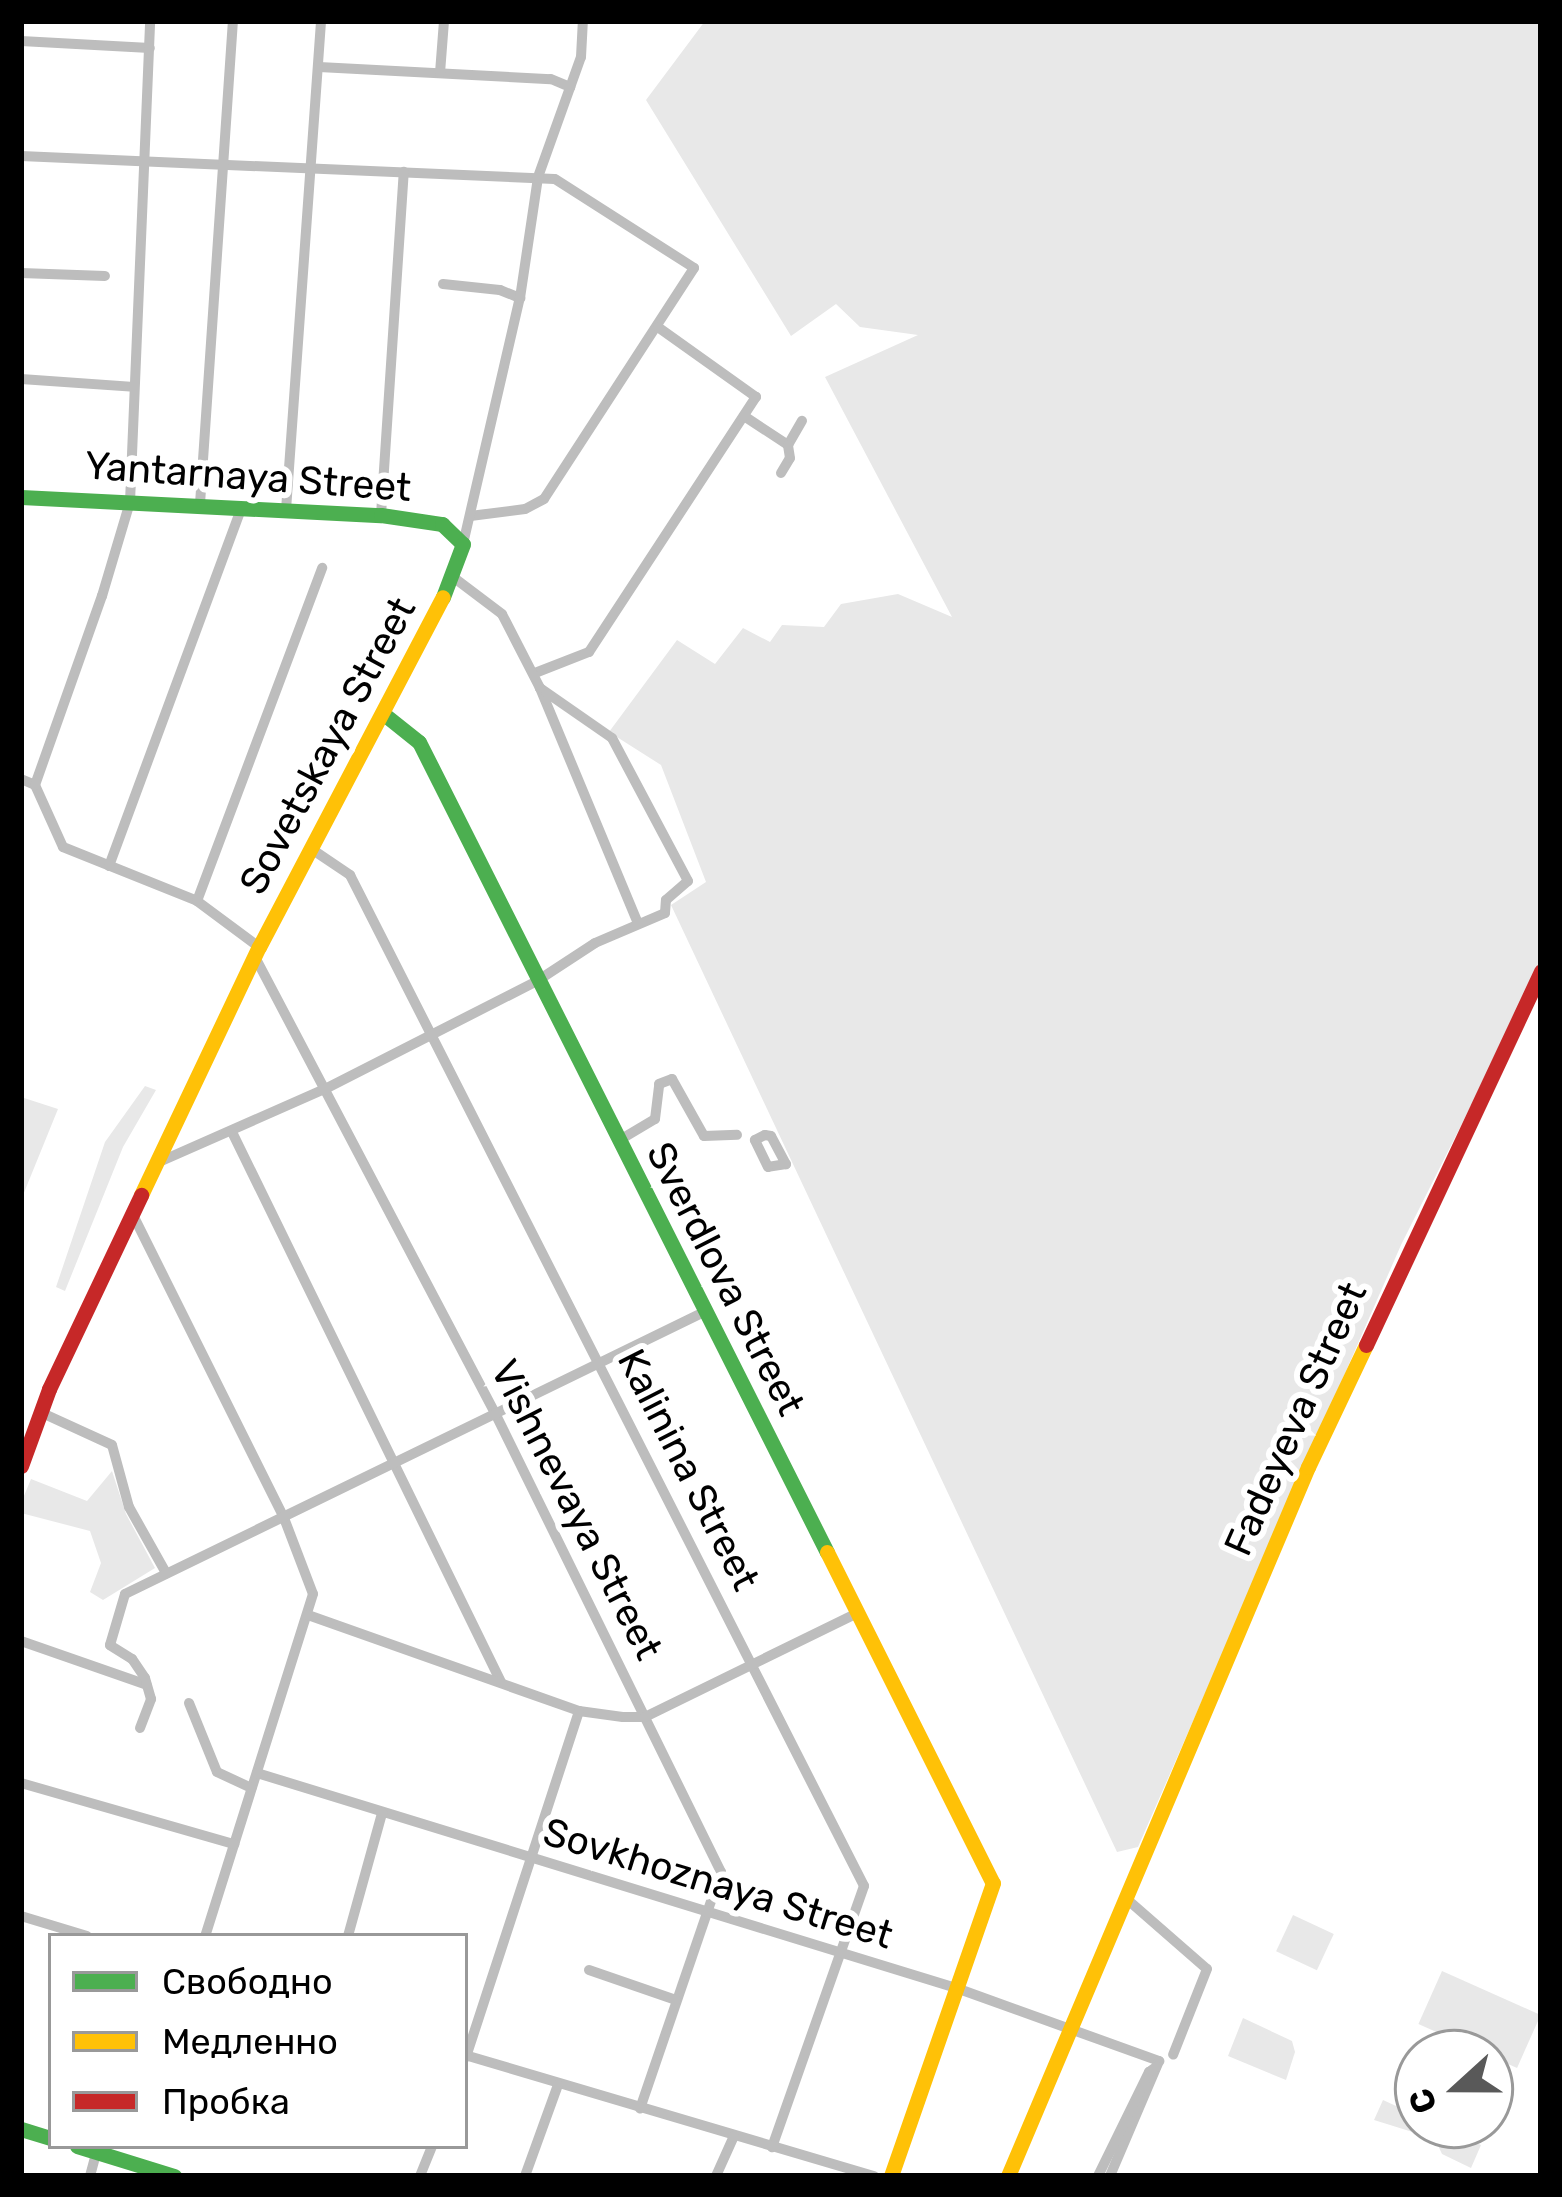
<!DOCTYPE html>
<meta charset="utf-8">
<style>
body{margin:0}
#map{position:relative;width:1562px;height:2197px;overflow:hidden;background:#fff;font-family:Rubik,sans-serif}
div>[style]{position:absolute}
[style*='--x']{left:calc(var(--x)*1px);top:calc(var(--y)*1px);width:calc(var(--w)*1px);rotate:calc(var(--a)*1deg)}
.green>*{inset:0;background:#e8e8e8;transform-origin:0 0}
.street>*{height:10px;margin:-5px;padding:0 5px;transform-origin:5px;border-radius:5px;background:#bdbdbd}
.fast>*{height:15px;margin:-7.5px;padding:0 7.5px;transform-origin:7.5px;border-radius:7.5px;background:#4caf50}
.slow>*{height:15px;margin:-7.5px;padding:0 7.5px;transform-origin:7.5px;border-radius:7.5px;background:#ffc107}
.jam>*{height:15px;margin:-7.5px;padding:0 7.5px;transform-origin:7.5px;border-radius:7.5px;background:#c62828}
span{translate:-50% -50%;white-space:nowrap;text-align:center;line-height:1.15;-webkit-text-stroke:12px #fff;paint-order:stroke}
.street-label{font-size:39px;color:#000}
.frame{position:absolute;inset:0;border:24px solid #000;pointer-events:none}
.legend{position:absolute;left:48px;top:1933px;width:420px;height:216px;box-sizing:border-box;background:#fff;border:3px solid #999;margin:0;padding:15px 21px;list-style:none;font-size:36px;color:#000}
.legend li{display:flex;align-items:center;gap:24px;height:60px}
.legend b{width:60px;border:3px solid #999}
.north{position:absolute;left:1394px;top:2029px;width:120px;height:120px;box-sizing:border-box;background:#fff;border:3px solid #999;border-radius:50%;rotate:249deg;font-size:33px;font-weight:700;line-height:48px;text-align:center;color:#000}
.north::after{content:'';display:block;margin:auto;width:42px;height:54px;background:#595959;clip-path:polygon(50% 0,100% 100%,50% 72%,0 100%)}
</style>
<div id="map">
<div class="green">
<div style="clip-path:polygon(705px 21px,1541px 21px,1541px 966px,1401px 1245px,1138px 1847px,1117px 1852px,671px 905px,706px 882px,661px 765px,609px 732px,677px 640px,715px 664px,743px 628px,770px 642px,782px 625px,824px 627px,841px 604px,898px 594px,952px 617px,825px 377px,918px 335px,860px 327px,836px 304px,791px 336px,646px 100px)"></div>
<div style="clip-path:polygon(145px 1086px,156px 1090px,123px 1147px,65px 1291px,56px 1287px,105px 1142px)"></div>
<div style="clip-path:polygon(21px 1097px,58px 1109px,21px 1200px)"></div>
<div style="clip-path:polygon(112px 1471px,126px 1514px,155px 1568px,103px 1600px,90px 1592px,101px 1563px,90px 1531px,21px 1513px,21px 1503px,31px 1479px,87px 1501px)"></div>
<div style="left:1293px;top:1915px;width:45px;height:40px;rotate:25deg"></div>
<div style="left:1442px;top:1971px;width:108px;height:58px;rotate:24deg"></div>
<div style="clip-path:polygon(1243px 2018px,1292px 2041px,1295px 2052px,1286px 2080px,1228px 2056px)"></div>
<div style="clip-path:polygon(1383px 2100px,1418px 2116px,1418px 2125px,1438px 2125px,1481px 2145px,1471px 2168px,1442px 2154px,1435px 2139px,1374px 2120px)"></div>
</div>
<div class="street">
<div style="--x:21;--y:41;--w:129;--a:3.1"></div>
<div style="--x:319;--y:67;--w:232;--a:3"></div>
<div style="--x:551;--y:79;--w:21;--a:23"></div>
<div style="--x:440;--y:73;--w:52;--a:-85.6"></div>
<div style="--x:21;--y:156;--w:534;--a:2.47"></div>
<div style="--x:555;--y:179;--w:165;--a:32.6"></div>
<div style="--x:694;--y:268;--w:275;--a:123"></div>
<div style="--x:544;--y:499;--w:21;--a:152"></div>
<div style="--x:525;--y:509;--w:55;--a:172.7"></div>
<div style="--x:21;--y:273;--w:84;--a:2"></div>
<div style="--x:443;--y:284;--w:57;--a:6"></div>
<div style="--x:500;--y:290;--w:22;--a:22"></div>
<div style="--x:21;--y:379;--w:113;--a:4"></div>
<div style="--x:744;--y:416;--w:53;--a:33.4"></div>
<div style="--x:788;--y:445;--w:28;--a:-60"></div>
<div style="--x:781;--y:473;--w:17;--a:-59"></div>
<div style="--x:790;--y:458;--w:13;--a:-99"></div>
<div style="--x:200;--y:504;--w:484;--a:-86.1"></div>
<div style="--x:286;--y:510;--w:490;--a:-85.9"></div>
<div style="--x:381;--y:515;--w:344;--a:-86.2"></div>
<div style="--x:463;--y:544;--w:253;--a:-77"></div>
<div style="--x:520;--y:298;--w:122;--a:-81.5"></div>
<div style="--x:538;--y:177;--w:127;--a:-70.3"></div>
<div style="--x:581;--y:57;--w:36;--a:-87"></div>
<div style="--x:535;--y:673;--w:58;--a:-21.3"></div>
<div style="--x:589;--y:652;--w:305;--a:-56.8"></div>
<div style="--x:756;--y:397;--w:120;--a:-144.5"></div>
<div style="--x:540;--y:688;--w:252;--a:67.4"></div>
<div style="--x:21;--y:779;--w:15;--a:23"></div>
<div style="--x:35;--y:785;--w:68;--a:65.7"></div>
<div style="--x:63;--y:847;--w:144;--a:21.9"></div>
<div style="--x:197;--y:901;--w:77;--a:36.6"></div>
<div style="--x:35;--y:785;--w:201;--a:-70.5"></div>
<div style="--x:102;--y:596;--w:98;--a:-73.4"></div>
<div style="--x:130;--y:502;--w:481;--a:-87.6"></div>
<div style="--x:313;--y:850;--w:45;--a:34"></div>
<div style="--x:350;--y:875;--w:1134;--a:63.05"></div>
<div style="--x:864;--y:1886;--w:277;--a:109.4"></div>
<div style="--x:109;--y:866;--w:383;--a:-69.7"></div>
<div style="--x:197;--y:901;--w:356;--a:-69.4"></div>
<div style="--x:255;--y:957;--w:518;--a:62.25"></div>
<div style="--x:496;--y:1415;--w:509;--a:63.79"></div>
<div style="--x:721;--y:1872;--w:250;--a:108.9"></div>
<div style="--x:232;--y:1132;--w:612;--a:63.94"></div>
<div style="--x:765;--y:1135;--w:6;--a:9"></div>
<div style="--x:771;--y:1136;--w:32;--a:62"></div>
<div style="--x:786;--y:1164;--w:18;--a:171"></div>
<div style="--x:768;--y:1167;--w:30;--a:-116"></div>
<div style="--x:755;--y:1140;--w:11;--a:-27"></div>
<div style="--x:618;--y:1141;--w:43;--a:-30.7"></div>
<div style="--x:655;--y:1119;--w:35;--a:-83"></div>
<div style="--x:659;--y:1084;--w:14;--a:-21"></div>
<div style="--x:672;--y:1079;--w:65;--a:60.7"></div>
<div style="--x:704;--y:1136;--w:33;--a:-2"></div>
<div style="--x:159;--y:1162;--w:184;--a:-23.8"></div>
<div style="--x:327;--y:1088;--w:236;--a:-27"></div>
<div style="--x:537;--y:981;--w:69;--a:-33.2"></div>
<div style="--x:595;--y:943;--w:76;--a:-23.2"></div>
<div style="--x:665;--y:913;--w:13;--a:-86"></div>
<div style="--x:666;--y:900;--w:29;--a:-41"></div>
<div style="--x:688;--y:881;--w:162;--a:-118"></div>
<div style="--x:612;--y:738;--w:88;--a:-145.2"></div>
<div style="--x:540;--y:688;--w:83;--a:-117.2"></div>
<div style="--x:502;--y:614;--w:61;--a:-142.9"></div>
<div style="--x:133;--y:1215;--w:339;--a:63.5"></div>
<div style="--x:284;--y:1518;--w:81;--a:69.1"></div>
<div style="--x:313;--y:1594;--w:359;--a:107.5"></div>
<div style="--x:40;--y:1412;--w:79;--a:24.6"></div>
<div style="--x:112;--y:1445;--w:64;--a:74.7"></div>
<div style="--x:129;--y:1507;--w:76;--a:60.7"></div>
<div style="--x:308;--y:1615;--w:288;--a:19.5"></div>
<div style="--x:579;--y:1711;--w:44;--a:7.8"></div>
<div style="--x:623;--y:1717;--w:22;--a:0"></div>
<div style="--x:645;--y:1717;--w:236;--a:-26.1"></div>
<div style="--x:21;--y:1641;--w:133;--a:19.2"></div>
<div style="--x:189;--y:1703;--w:74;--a:67.9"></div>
<div style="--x:217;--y:1772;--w:38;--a:25"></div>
<div style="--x:140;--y:1728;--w:31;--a:-69"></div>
<div style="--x:151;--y:1699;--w:22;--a:-106"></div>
<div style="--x:145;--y:1678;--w:23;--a:-124"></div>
<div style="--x:132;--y:1659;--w:26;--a:-148"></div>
<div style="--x:110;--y:1645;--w:53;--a:-73.6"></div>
<div style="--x:125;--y:1594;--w:644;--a:-25.97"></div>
<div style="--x:257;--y:1773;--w:734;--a:17.1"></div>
<div style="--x:959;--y:1989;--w:213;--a:19.8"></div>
<div style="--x:1159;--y:2061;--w:125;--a:113.1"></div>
<div style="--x:21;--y:1783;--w:222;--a:16"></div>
<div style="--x:1129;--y:1901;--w:103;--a:41.1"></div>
<div style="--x:1207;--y:1969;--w:92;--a:111.6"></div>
<div style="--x:21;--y:1916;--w:69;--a:16.9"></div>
<div style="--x:348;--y:1936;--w:128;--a:-74.5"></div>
<div style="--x:589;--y:1970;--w:92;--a:19"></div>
<div style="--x:465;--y:2055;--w:427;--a:16.5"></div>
<div style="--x:466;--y:2057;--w:364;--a:-71.9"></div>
<div style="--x:90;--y:2176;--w:27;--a:-75"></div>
<div style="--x:420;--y:2176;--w:32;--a:-68"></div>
<div style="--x:525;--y:2176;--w:97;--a:-70.1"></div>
<div style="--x:716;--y:2176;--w:44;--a:-65.8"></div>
<div style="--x:1098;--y:2176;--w:116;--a:-63.9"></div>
<div style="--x:1149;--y:2072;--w:9;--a:-36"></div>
</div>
<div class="fast">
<div style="--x:21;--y:497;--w:360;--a:2.9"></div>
<div style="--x:381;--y:515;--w:62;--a:8.4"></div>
<div style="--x:442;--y:524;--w:29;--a:44"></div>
<div style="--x:463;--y:544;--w:57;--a:110.7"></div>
<div style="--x:385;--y:715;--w:43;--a:38.5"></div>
<div style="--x:419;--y:742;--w:907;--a:63.27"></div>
<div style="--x:21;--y:2129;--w:31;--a:17"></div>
<div style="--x:77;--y:2146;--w:102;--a:17.2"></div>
</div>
<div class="slow">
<div style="--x:141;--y:1195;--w:275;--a:-64.6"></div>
<div style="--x:259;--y:947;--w:395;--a:-62.3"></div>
<div style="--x:827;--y:1552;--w:370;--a:63.4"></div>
<div style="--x:993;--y:1883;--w:310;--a:109.2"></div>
<div style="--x:1008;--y:2176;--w:770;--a:-67.07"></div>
<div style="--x:1308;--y:1467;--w:135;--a:-64.6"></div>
</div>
<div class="jam">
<div style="--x:1366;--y:1345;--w:413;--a:-64.9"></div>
<div style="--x:21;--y:1466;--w:82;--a:-70"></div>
<div style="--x:49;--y:1389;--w:215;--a:-64.6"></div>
</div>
<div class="street-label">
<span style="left:248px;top:477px;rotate:4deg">Yantarnaya Street</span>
<span style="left:328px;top:746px;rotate:-62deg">Sovetskaya Street</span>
<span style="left:725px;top:1279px;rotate:63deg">Sverdlova Street</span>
<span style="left:1296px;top:1419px;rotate:-66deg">Fadeyeva Street</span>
<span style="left:688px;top:1470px;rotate:63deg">Kalinina Street</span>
<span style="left:576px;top:1510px;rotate:63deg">Vishnevaya Street</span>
<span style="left:718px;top:1884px;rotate:17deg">Sovkhoznaya Street</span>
</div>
<div class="frame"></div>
<ul class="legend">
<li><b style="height:15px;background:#4caf50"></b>Свободно</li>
<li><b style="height:15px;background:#ffc107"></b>Медленно</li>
<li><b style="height:15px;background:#c62828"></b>Пробка</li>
</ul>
<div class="north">С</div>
</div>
